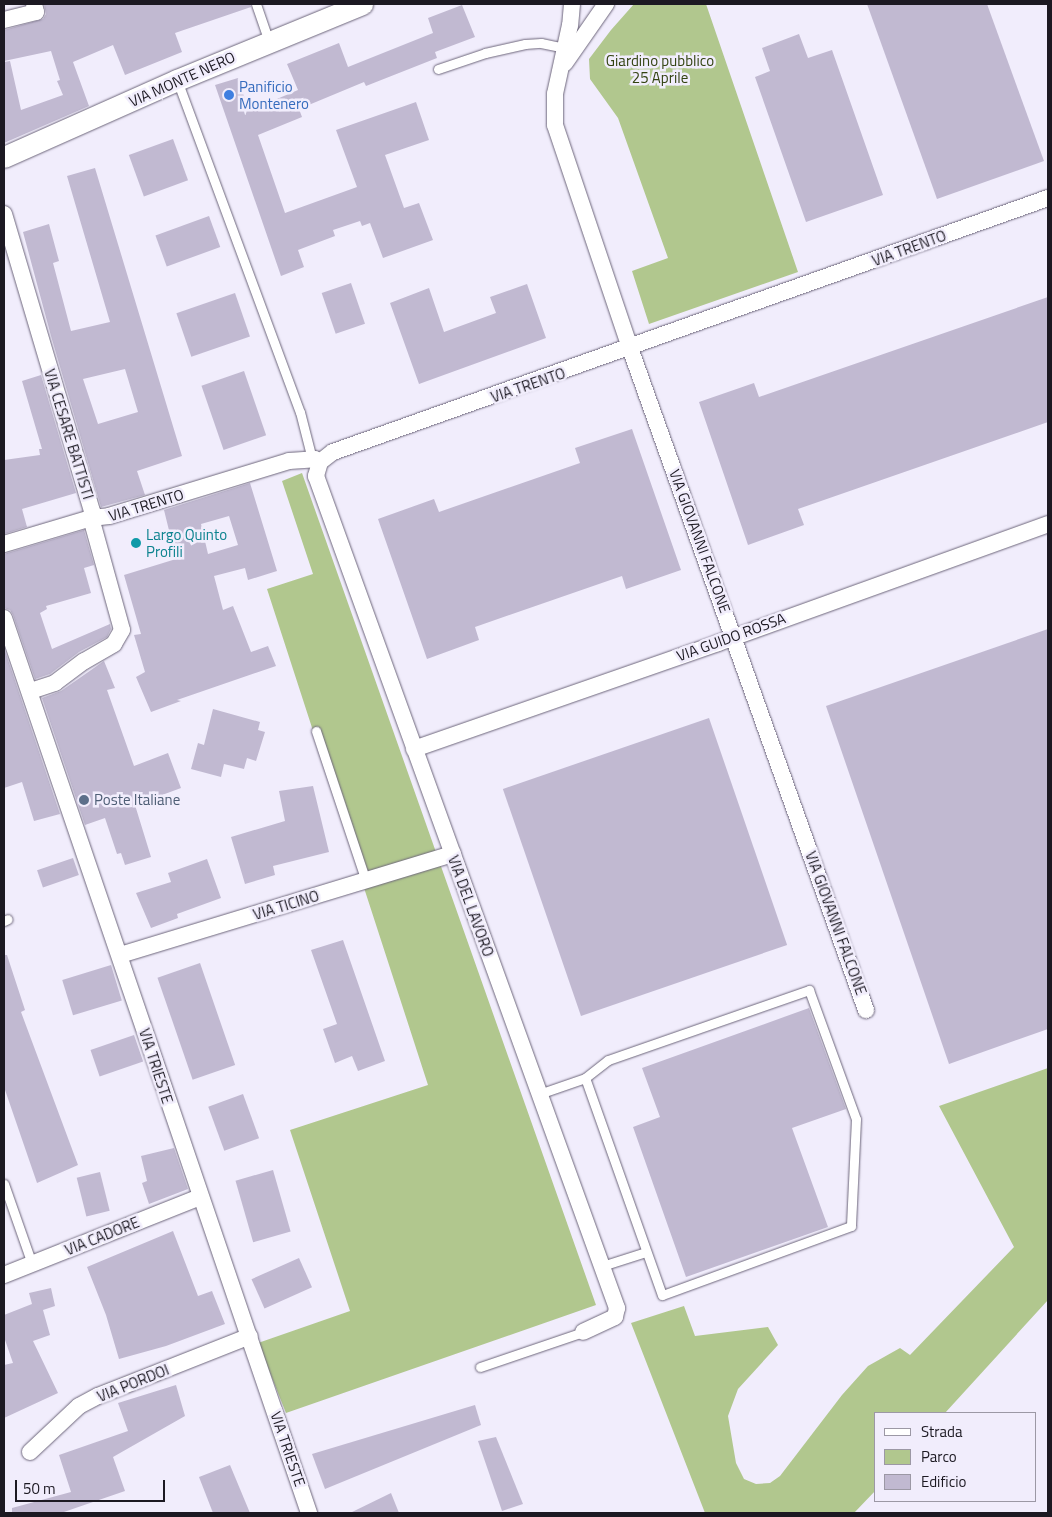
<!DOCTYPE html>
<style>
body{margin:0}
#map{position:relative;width:1052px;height:1517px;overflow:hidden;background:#f1edfc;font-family:"Titillium Web",sans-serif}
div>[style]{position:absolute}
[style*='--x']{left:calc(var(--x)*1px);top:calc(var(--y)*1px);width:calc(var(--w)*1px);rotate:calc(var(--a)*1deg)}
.green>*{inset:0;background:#b1c78e}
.building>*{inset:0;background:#c1b9d1;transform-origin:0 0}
.roads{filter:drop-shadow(0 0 1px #6d667b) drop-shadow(0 0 1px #6d667b)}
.service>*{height:9px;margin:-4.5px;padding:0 4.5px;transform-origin:4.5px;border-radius:4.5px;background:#fff}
.minor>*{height:16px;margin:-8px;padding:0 8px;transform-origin:8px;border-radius:8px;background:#fff}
.tertiary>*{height:21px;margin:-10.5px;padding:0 10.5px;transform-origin:10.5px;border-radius:10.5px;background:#fff}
.dots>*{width:14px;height:14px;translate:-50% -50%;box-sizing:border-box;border:2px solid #f1edfc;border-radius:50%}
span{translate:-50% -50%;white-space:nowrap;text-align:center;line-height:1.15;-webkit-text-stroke:5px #f1edfc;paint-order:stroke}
.park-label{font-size:15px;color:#334311}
.street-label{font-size:15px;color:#1c1922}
.shop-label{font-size:15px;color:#366cbe}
.left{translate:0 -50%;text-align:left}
.culture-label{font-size:15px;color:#0d838f}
.service-label{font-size:15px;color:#4e5e75}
.frame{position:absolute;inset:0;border:5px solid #1c1922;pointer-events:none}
.legend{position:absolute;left:874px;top:1412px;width:162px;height:90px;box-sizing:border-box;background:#f1edfc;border:1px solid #9c98a5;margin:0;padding:6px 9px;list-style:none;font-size:15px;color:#1c1922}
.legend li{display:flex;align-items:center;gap:10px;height:25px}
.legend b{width:25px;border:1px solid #9c98a5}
.scale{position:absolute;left:15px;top:1480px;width:150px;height:22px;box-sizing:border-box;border:2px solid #1c1922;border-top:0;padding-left:6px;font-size:15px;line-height:18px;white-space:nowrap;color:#1c1922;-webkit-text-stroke:4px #f1edfc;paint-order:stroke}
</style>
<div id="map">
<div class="green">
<div style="clip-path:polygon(634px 4px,706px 4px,798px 272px,649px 324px,632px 271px,668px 258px,618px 118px,590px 79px,589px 59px,611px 30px)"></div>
<div style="clip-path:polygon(302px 473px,596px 1305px,286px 1413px,258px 1343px,350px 1311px,290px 1130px,428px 1085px,267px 589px,313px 574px,282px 481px)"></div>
<div style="clip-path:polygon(1048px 1068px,1048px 1300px,945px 1413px,876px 1413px,876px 1490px,854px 1513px,705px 1513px,631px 1323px,684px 1306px,695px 1336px,768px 1327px,778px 1345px,738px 1389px,728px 1416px,736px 1463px,744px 1479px,756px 1484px,770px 1483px,780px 1476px,842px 1395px,868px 1366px,900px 1348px,910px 1355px,1014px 1247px,939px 1106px)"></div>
</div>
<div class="building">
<div style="clip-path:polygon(44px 4px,250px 4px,251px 7px,175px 33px,182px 52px,125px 75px,113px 45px,73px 62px,89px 106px,4px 143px,4px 62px,10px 61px,21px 110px,63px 95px,57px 81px,60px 80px,51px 51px,4px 61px,4px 30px,43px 19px,46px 14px)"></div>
<div style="clip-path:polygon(867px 4px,987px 4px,1044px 161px,937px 199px)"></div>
<div style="clip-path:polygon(462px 5px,475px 37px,435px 52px,437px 58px,366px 86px,364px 82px,299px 109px,302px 117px,258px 135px,285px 213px,357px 187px,336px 130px,416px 102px,429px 140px,385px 155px,404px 208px,419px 203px,433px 240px,383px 258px,370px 223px,362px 226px,360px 221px,333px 230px,335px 236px,298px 250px,304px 267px,281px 276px,215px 85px,238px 78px,249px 111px,298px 90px,287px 64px,339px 43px,348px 67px,433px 33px,428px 18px)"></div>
<div style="clip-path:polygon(799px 34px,808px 58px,832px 50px,883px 195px,806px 222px,755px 77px,770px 71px,762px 48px)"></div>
<div style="left:173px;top:139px;width:44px;height:47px;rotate:70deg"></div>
<div style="clip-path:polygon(evenodd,95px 168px,182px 456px,137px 471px,145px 495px,101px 507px,51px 336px,23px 232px,49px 224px,59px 261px,53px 263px,71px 331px,110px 322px,67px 176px,95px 168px,125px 369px,138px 412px,98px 424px,83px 379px,125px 369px)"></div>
<div style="left:209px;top:216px;width:33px;height:57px;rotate:70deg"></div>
<div style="left:351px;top:283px;width:43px;height:31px;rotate:71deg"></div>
<div style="clip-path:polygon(527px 284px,546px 338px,419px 384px,390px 303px,429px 288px,444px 332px,496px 313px,490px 297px)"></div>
<div style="left:235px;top:293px;width:46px;height:62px;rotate:71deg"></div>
<div style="clip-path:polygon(1048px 297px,1048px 422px,798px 509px,804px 525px,748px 545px,699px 402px,754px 383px,759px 397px)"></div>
<div style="left:244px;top:371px;width:68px;height:45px;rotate:71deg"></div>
<div style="clip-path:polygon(41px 375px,76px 493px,22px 509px,27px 527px,4px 534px,4px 460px,40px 455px,39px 449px,42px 449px,22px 381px)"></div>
<div style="clip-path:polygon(632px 429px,681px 570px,626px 589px,622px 576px,475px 627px,479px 640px,427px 659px,378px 519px,434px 499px,439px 512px,580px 463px,575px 448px)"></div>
<div style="clip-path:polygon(evenodd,250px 483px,277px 571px,248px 580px,245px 568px,214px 576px,223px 610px,233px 606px,251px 652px,268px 646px,276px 666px,177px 700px,181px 701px,151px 712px,136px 677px,145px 672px,134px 635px,141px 634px,124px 575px,176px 559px,164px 510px,250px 483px,229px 516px,238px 545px,208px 554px,201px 524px,229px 516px)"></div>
<div style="clip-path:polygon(84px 530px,94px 565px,84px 568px,91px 593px,46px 606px,47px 609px,40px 613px,52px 649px,110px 624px,111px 629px,107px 637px,79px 652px,50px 674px,35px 679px,13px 615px,10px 610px,4px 608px,4px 554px)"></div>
<div style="clip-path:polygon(1048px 629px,1048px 1029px,949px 1064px,826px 706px)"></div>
<div style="clip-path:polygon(4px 648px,60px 814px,34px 821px,22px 782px,4px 788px)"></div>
<div style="clip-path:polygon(104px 661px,115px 688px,107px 690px,134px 766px,168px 753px,181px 788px,135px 805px,151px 857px,125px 865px,121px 853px,117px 854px,105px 818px,85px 825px,42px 698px,61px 691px)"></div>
<div style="clip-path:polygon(213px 709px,260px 722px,258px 730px,265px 732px,256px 761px,247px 758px,244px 769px,224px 764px,221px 777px,191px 769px,198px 743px,204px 745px)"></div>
<div style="left:709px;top:718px;width:240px;height:218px;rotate:71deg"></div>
<div style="clip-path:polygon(313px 786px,329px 852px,273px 866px,275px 875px,245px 884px,231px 837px,285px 821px,279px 791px)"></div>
<div style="left:73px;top:858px;width:18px;height:38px;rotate:71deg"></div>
<div style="clip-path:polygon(207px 859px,221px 898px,177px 914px,178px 918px,151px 928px,136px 893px,171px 882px,168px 873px)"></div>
<div style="clip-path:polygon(343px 940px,385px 1061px,358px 1071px,352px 1056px,335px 1063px,323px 1029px,337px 1024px,311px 950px)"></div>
<div style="clip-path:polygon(4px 955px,7px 955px,25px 1010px,21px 1012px,78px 1165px,37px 1183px,4px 1087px)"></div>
<div style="left:200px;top:963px;width:108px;height:45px;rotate:71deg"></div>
<div style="left:111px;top:965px;width:37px;height:51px;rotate:73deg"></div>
<div style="clip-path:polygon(809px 1008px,846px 1109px,792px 1128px,828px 1227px,686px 1277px,633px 1127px,660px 1117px,642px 1068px)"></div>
<div style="left:134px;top:1035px;width:28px;height:46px;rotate:71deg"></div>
<div style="left:243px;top:1094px;width:47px;height:37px;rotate:70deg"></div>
<div style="clip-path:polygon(174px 1148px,188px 1189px,149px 1204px,142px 1183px,147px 1181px,141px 1156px)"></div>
<div style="left:273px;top:1170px;width:64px;height:39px;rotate:74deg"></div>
<div style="left:100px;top:1172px;width:40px;height:24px;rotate:76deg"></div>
<div style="clip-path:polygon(173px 1231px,198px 1296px,212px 1291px,225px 1324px,166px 1346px,119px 1359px,106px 1315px,87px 1267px)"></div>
<div style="left:299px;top:1258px;width:32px;height:52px;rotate:66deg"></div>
<div style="clip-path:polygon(51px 1288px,55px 1306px,43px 1310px,50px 1335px,33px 1341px,58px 1393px,4px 1418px,4px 1365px,13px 1363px,4px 1337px,4px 1315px,32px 1304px,29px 1293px)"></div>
<div style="clip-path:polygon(176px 1385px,185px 1416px,113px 1457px,125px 1491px,61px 1513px,12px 1513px,12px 1508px,71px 1492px,59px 1455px,128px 1431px,118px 1403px)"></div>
<div style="clip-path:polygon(475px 1405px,481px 1425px,325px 1489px,312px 1454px)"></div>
<div style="clip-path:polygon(496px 1437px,523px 1504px,502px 1511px,478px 1441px)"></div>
<div style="clip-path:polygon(230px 1465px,250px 1513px,213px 1513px,199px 1477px)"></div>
<div style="clip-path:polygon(391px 1493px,399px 1513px,350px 1513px)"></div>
</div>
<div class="roads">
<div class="service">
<div style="--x:256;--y:4;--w:39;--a:71"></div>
<div style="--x:438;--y:69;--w:50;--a:-18.8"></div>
<div style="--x:485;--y:53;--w:41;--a:-12.7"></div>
<div style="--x:525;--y:44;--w:16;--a:-4"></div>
<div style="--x:541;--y:43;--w:25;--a:12"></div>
<div style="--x:177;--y:80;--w:354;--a:69.7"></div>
<div style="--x:300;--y:412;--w:49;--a:75.7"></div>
<div style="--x:316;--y:731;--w:158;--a:71.6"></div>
<div style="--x:4;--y:921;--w:4;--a:-27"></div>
<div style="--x:539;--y:1094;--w:49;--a:-19.2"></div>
<div style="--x:585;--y:1078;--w:29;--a:-38"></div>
<div style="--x:608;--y:1060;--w:213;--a:-19.2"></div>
<div style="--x:809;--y:990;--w:137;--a:70"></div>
<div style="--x:856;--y:1119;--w:107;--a:92.7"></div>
<div style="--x:851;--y:1226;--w:201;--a:159.9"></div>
<div style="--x:662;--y:1295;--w:230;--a:-109.5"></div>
<div style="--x:4;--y:1184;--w:85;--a:70.7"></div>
<div style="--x:602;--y:1266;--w:46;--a:-17.7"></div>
<div style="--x:480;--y:1367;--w:109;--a:-18.8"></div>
</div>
<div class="minor">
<div style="--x:572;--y:4;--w:21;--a:95"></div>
<div style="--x:570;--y:25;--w:71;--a:102.3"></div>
<div style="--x:555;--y:94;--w:31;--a:90"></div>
<div style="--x:555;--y:125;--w:235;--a:71.4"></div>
<div style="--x:630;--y:348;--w:703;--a:70.38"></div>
<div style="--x:4;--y:20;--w:33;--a:-14"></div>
<div style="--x:36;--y:12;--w:8;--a:-104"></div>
<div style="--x:565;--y:63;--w:72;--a:-55.2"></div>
<div style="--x:4;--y:214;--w:310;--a:73.5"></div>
<div style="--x:92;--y:511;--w:7;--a:98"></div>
<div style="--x:91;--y:518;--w:116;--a:74.5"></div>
<div style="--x:122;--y:630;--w:16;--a:120"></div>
<div style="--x:114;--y:644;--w:34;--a:150"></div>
<div style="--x:84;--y:661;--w:36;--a:143"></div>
<div style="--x:55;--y:683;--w:26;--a:162"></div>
<div style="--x:320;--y:462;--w:15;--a:106"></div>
<div style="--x:316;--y:476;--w:885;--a:70.11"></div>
<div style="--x:617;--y:1308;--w:9;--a:103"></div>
<div style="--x:615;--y:1317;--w:35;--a:155"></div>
<div style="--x:320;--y:462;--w:16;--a:-38"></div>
<div style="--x:333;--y:452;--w:759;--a:-19.56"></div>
<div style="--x:4;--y:544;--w:91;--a:-16.6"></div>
<div style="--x:91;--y:518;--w:18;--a:-6"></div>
<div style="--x:109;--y:516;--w:188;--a:-17"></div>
<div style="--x:289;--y:461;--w:26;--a:-4"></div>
<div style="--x:315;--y:459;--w:6;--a:31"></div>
<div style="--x:4;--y:618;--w:946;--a:71.18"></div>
<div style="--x:414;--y:749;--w:322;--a:-19.2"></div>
<div style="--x:718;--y:643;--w:351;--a:-19.8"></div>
<div style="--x:120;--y:955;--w:348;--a:-16.9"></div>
<div style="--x:4;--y:1275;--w:211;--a:-21.7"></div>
<div style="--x:30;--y:1452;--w:67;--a:-43.2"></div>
<div style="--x:79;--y:1406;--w:21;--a:-28"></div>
<div style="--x:98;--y:1396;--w:163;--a:-21.5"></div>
</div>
<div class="tertiary">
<div style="--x:4;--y:157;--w:189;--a:-24"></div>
<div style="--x:177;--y:80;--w:200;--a:-22.3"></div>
</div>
</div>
<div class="dots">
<div style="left:229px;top:95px;background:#3f7fe0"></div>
<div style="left:136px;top:543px;background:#0f9aa8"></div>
<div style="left:84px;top:800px;background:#5c6f8a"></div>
</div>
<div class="park-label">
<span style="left:660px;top:69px">Giardino pubblico<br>25 Aprile</span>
</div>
<div class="street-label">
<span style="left:182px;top:79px;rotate:-24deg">VIA MONTE NERO</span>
<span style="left:909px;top:248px;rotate:-20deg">VIA TRENTO</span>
<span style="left:528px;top:385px;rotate:-19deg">VIA TRENTO</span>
<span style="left:69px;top:434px;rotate:73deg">VIA CESARE BATTISTI</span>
<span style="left:146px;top:505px;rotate:-17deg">VIA TRENTO</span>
<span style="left:700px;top:541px;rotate:70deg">VIA GIOVANNI FALCONE</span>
<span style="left:731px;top:637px;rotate:-20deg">VIA GUIDO ROSSA</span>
<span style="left:286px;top:905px;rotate:-17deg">VIA TICINO</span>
<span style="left:471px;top:906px;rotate:70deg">VIA DEL LAVORO</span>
<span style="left:836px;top:923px;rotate:70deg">VIA GIOVANNI FALCONE</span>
<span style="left:156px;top:1066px;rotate:72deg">VIA TRIESTE</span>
<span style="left:102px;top:1236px;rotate:-22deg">VIA CADORE</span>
<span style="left:133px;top:1383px;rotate:-22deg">VIA PORDOI</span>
<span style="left:288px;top:1449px;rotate:71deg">VIA TRIESTE</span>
</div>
<div class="shop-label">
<span class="left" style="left:239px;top:95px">Panificio<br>Montenero</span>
</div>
<div class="culture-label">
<span class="left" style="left:146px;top:543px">Largo Quinto<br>Profili</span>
</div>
<div class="service-label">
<span class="left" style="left:94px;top:800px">Poste Italiane</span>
</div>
<div class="frame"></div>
<ul class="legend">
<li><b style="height:6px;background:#fff"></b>Strada</li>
<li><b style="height:14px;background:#b1c78e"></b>Parco</li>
<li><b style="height:14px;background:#c1b9d1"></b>Edificio</li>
</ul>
<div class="scale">50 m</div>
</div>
